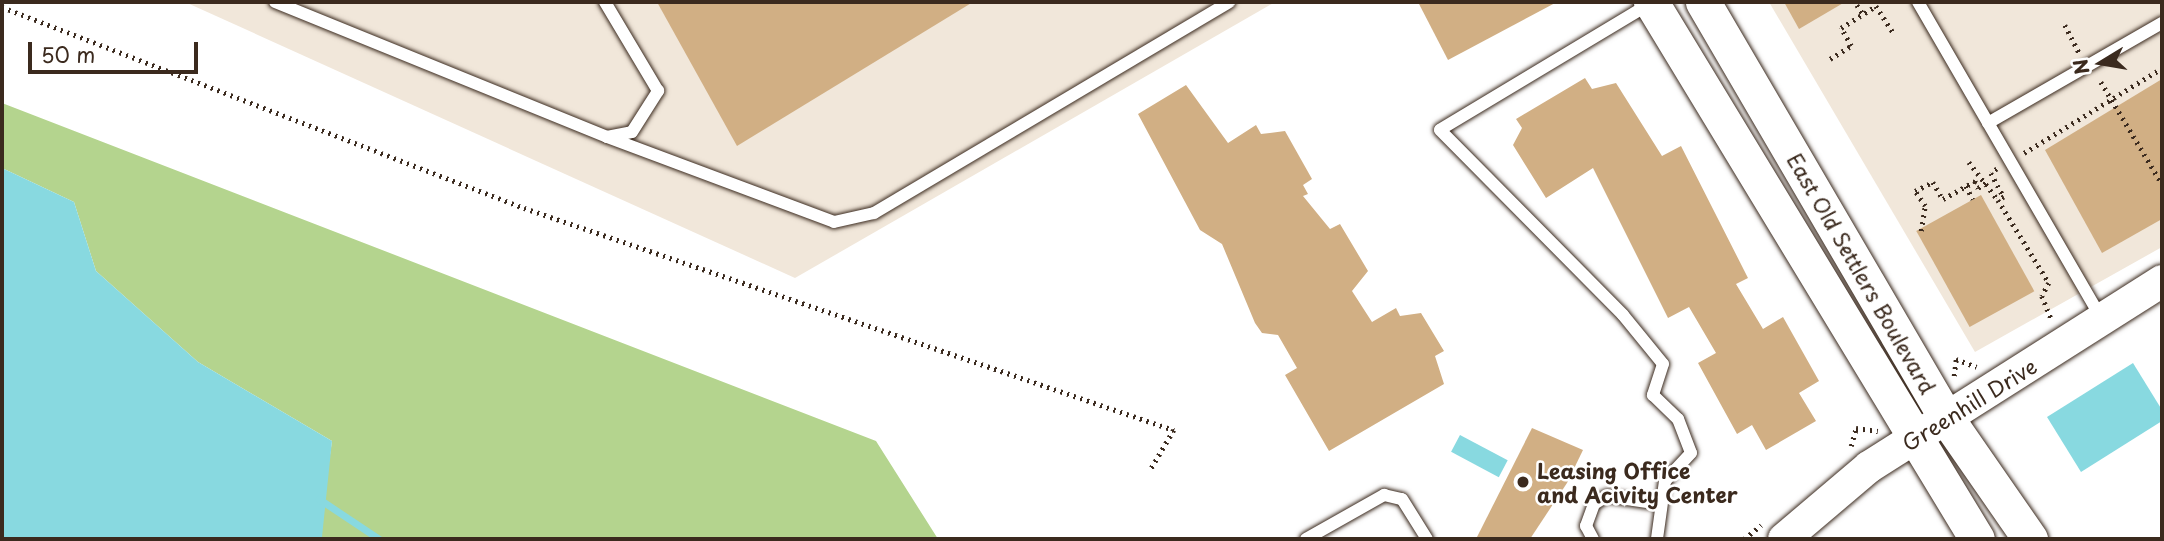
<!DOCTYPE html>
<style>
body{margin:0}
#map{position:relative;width:2164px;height:541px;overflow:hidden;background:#fff;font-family:"Playpen Sans",sans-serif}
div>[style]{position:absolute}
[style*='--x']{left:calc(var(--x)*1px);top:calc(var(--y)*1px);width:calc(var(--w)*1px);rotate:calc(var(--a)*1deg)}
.built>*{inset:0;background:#f1e7da}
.green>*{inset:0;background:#b4d48e}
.water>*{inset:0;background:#88d9e0;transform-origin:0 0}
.stream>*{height:7px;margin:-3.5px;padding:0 3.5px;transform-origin:3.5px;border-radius:3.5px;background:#88d9e0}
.building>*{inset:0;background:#d1af84;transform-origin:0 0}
.path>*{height:4.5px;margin-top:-2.25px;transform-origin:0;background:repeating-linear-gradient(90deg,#3b2a1e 0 2px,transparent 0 7px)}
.roads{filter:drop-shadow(0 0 2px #3b2a1e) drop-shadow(0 0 2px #3b2a1e)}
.service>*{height:12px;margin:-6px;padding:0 6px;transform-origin:6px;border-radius:6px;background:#fff}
.tertiary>*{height:32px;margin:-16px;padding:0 16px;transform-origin:16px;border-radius:16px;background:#fff}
.secondary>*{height:35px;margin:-17.5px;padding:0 17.5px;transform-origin:17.5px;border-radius:17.5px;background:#fff}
.dots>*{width:19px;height:19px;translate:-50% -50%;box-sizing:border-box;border:4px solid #fff;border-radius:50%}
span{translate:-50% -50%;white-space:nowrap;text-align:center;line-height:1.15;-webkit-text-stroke:5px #fff;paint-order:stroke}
.street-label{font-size:21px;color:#3b2a1e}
.poi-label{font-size:21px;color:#3b2a1e;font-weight:700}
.left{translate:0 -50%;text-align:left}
.frame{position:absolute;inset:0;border:4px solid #3b2a1e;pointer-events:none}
.north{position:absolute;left:2066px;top:28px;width:70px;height:70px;-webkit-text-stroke:5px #fff;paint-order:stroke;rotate:259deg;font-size:19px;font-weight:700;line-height:28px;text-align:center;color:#3b2a1e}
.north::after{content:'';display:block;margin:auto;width:24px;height:32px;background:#3b2a1e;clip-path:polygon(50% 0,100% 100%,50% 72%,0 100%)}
.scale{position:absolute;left:28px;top:42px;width:170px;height:32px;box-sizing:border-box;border:4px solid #3b2a1e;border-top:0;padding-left:9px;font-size:21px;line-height:24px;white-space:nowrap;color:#3b2a1e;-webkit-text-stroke:5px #fff;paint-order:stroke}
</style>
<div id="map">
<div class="built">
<div style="clip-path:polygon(185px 2px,1275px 2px,795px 278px)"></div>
<div style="clip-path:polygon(1769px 2px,2162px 2px,2162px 247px,1975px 352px)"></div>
</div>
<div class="green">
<div style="clip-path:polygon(2px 103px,876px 441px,938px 539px,318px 539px,332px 441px,198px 362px,96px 271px,74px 202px,2px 168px)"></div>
</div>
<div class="water">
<div style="clip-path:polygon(2px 168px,74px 202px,96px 271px,198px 362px,332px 441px,322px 537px,2px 539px)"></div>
<div style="clip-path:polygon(2133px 363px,2162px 410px,2162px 421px,2081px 472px,2047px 417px)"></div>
<div style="left:1460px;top:435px;width:54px;height:19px;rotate:28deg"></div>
</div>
<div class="stream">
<div style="--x:319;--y:499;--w:72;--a:33.7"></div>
</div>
<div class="building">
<div style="clip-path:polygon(657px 2px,973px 2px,737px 146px)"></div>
<div style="clip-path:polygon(1418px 2px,1557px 2px,1448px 60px)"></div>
<div style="clip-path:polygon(1784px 2px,1845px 2px,1799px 29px)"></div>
<div style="clip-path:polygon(1585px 78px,1592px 89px,1616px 83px,1662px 156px,1681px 146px,1748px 278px,1736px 284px,1763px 329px,1783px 317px,1819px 381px,1799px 393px,1816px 421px,1766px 450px,1752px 425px,1737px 434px,1698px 363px,1716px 353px,1689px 307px,1668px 318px,1593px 168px,1546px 198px,1513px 145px,1522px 128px,1516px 119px)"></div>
<div style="clip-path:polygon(2162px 79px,2162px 219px,2102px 253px,2045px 150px)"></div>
<div style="clip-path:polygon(1186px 85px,1228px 143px,1256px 125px,1261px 134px,1285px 131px,1312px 179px,1303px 185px,1308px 194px,1303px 196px,1330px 229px,1340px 224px,1368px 271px,1352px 291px,1372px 322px,1396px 308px,1400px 316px,1421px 313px,1444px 351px,1435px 356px,1444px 384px,1329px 451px,1285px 375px,1297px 368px,1278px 335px,1262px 333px,1255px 323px,1222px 244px,1200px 230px,1138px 114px)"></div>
<div style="left:1981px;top:195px;width:110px;height:74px;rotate:61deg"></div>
<div style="clip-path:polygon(1532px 428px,1583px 450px,1567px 483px,1530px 539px,1476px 539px)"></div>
</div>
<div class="path">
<div style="--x:1857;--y:5;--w:11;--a:56"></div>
<div style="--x:2;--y:7;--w:559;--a:21.06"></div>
<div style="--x:524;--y:208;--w:687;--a:18.86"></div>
<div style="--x:1174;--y:430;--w:45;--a:120.5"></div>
<div style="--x:2065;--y:25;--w:31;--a:63"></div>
<div style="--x:1830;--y:59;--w:25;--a:-32"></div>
<div style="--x:1851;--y:46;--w:21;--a:-119"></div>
<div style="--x:1841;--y:28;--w:41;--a:-32.2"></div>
<div style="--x:1876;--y:6;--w:31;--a:57"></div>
<div style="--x:2101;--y:82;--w:119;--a:59.1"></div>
<div style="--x:2024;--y:153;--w:162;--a:-31.6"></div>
<div style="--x:1969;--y:162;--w:48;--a:52.7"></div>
<div style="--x:1997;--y:169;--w:7;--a:146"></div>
<div style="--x:1991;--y:173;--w:27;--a:62"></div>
<div style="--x:2004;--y:197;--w:7;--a:153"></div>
<div style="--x:1998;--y:200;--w:97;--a:58.4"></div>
<div style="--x:2049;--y:283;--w:15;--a:118"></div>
<div style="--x:2042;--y:296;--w:27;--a:68"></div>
<div style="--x:1966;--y:186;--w:15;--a:62"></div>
<div style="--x:1921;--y:231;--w:25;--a:-81"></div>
<div style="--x:1925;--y:206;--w:18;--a:-124"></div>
<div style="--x:1915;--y:191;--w:20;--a:-27"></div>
<div style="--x:1933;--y:182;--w:20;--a:60"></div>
<div style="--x:1943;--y:199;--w:37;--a:-29"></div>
<div style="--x:1975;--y:181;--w:8;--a:67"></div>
<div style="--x:1978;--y:188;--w:11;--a:-34"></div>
<div style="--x:1954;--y:376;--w:17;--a:-83"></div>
<div style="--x:1956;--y:359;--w:22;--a:21"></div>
<div style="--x:1851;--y:446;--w:19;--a:-74"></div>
<div style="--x:1856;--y:428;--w:22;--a:8"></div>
<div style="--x:1744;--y:539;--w:22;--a:-39"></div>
</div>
<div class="roads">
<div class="service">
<div style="--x:275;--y:2;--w:358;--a:22.1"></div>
<div style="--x:607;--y:137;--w:25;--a:-11"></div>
<div style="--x:632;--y:132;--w:49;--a:-57.6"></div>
<div style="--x:658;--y:91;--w:104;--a:-120.8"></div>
<div style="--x:1918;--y:2;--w:365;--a:59.9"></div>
<div style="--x:1651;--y:3;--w:246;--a:149"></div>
<div style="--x:1440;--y:130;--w:260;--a:45.3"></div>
<div style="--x:1623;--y:315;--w:63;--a:50.8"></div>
<div style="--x:1663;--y:364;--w:33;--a:108"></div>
<div style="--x:1653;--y:395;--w:35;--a:44"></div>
<div style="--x:1678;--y:419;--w:36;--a:69"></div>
<div style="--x:1691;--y:453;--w:38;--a:133"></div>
<div style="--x:1665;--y:481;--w:59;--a:97.9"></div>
<div style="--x:1988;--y:123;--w:201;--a:-29.9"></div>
<div style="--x:607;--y:137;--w:242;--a:20.5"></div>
<div style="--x:834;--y:222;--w:41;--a:-12.7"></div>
<div style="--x:874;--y:213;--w:413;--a:-30.7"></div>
<div style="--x:1306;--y:539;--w:90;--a:-29.4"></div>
<div style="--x:1384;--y:495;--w:18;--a:13"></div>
<div style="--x:1402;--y:499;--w:47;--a:58"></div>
<div style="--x:1593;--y:539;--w:15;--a:-118"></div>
<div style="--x:1586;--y:526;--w:23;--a:-70"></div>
<div style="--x:1594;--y:504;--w:15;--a:-32"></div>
<div style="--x:1607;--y:496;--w:54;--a:8.6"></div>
</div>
<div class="tertiary">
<div style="--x:1784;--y:539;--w:111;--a:-40.3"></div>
<div style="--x:1869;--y:467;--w:347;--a:-32.4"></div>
</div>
<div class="secondary">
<div style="--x:1651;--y:2;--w:628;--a:58.74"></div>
<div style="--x:1703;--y:2;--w:483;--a:59.7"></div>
<div style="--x:1947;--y:419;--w:146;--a:55.3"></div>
</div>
</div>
<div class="dots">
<div style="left:1523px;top:482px;background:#3b2a1e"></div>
</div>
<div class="street-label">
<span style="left:1862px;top:273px;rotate:60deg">East Old Settlers Boulevard</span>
<span style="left:1969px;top:404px;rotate:-32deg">Greenhill Drive</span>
</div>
<div class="poi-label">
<span class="left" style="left:1537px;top:482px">Leasing Office<br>and Acivity Center</span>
</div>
<div class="frame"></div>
<div class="north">N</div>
<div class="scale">50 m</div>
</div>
